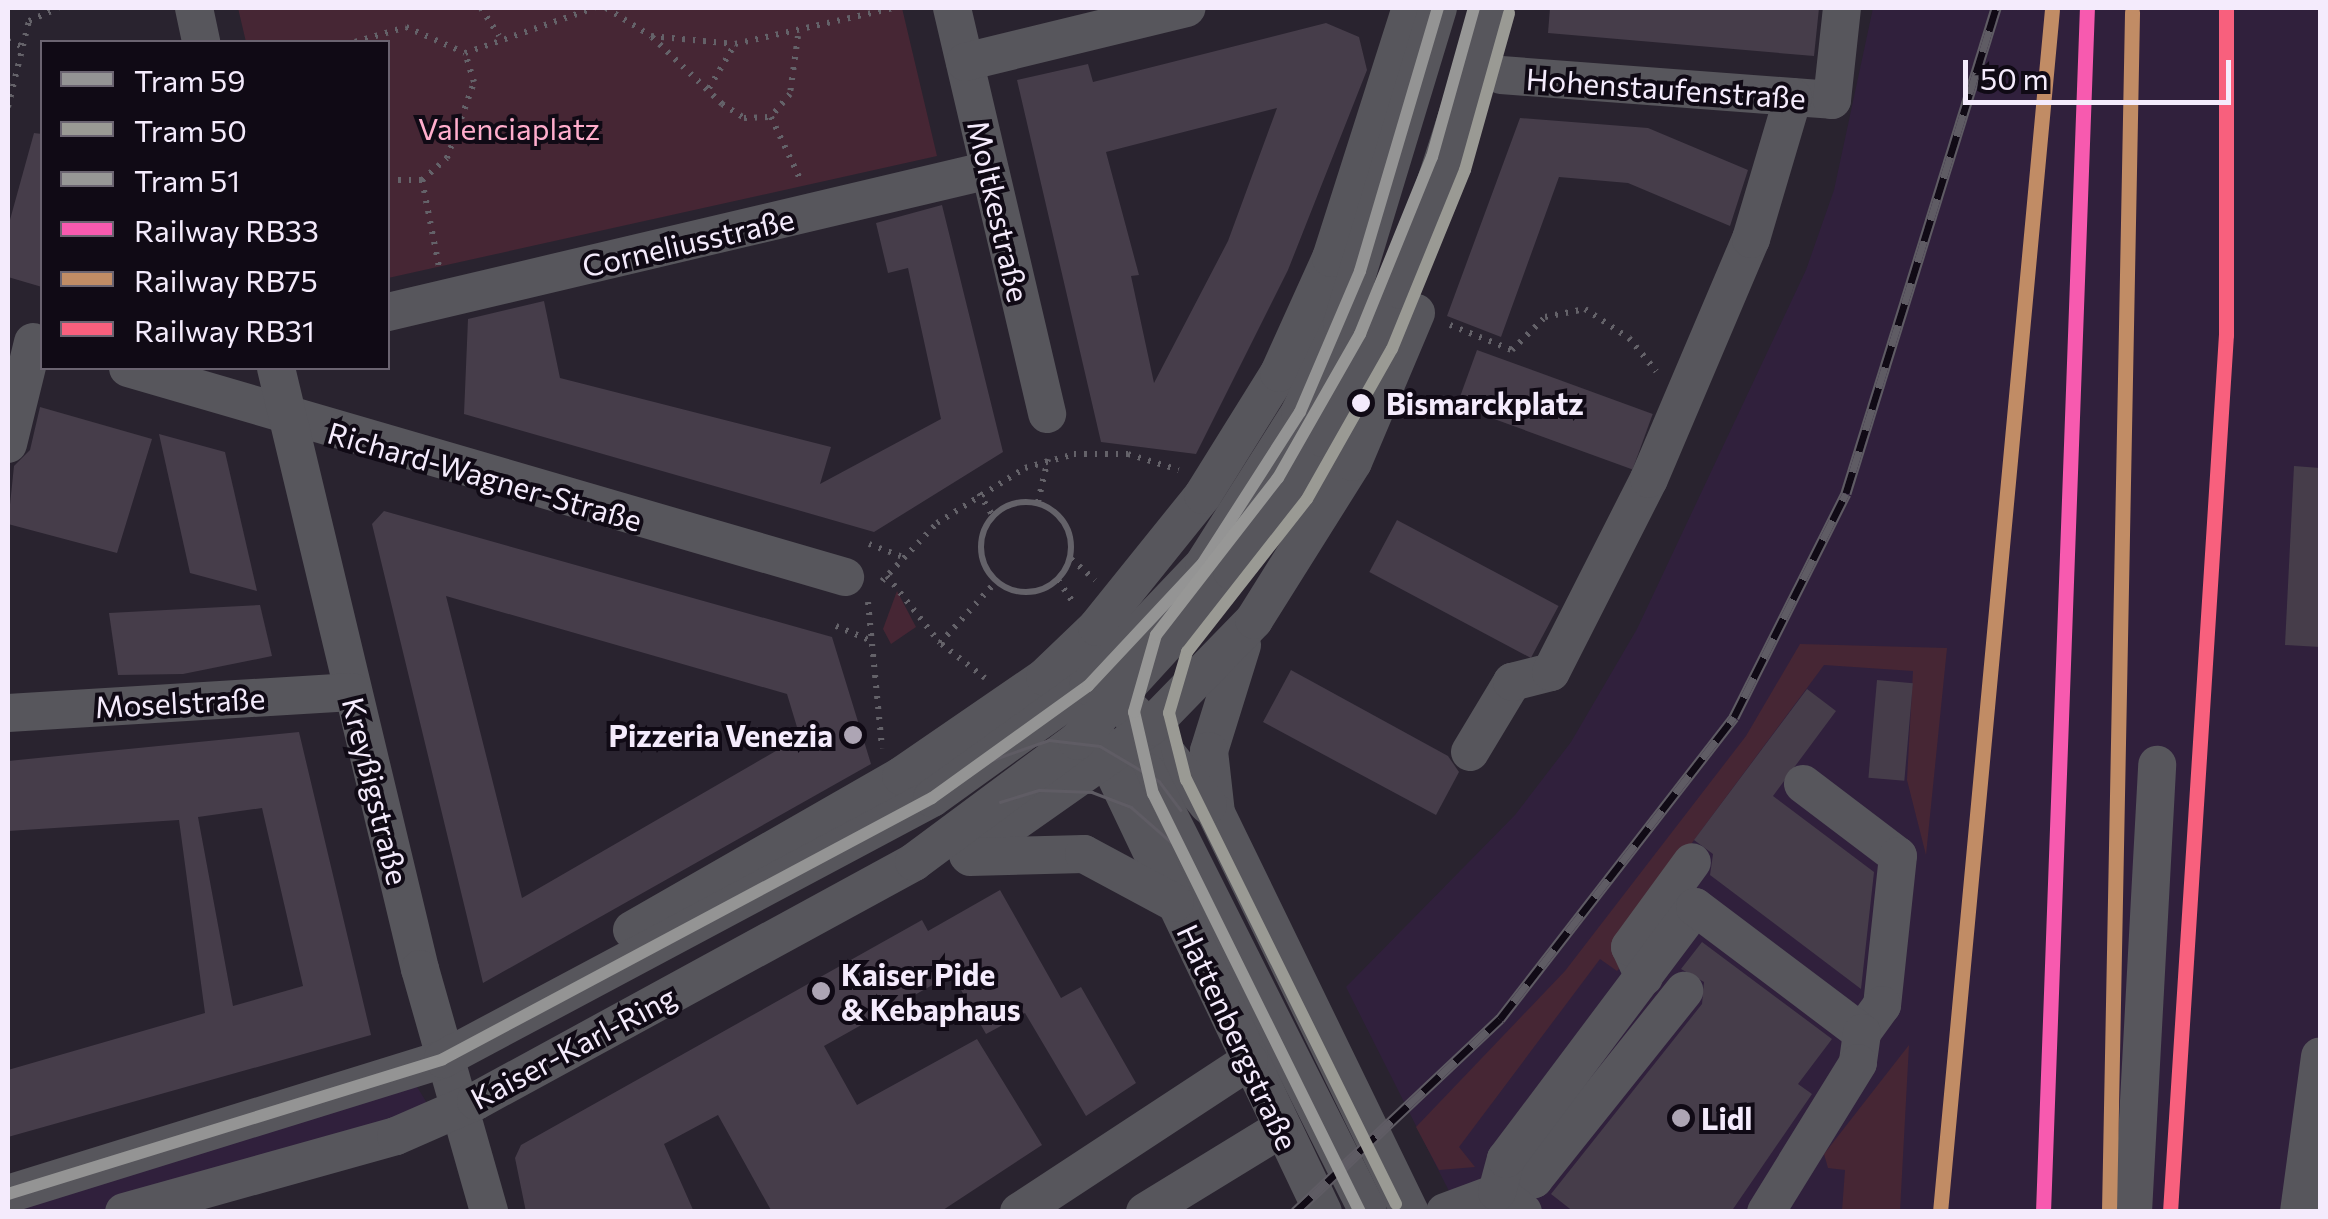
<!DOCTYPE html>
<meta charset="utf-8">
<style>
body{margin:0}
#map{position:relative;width:2328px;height:1219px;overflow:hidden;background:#29232f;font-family:Commissioner,sans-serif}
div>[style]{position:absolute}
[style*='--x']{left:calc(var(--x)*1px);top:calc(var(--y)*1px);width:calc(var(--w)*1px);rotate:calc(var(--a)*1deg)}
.built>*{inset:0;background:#30203c}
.green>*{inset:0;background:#462634}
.building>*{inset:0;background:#463d4a;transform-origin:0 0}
.path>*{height:6px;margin-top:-3px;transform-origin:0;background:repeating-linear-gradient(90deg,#646269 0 2.5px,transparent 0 10.5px)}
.path>.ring{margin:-3px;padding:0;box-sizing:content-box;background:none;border:6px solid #646269;border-radius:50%}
.minor>*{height:38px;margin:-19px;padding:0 19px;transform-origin:19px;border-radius:19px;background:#57565c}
.tram>*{height:2.5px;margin:-1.25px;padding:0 1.25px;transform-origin:1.25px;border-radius:1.25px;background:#5f5c64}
.rail>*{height:11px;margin-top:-5.5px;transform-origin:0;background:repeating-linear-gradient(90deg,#100a15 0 22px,#5f5c64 0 44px);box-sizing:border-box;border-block:2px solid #5f5c64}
.rail-1>*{height:15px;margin:-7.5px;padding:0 7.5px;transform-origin:7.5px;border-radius:7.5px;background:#f75aaf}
.rail-2>*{height:15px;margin:-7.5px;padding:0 7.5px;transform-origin:7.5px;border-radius:7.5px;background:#c18c65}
.rail-3>*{height:15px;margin:-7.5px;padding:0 7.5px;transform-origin:7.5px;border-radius:7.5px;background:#f8607d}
.tram-1>*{height:12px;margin:-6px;padding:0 6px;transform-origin:6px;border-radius:6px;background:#949494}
.tram-2>*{height:12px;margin:-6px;padding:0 6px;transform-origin:6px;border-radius:6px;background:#9a9a94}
.tram-3>*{height:12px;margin:-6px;padding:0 6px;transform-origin:6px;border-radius:6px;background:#979796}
.dots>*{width:28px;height:28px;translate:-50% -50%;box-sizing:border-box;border:5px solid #100a15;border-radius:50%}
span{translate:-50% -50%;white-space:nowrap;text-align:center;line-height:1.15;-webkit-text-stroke:8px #100a15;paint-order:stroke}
.street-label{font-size:30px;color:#f4ebfc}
.park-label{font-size:30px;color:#ffadcc}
.stop-label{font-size:30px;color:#f4ebfc;font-weight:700}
.left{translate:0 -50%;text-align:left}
.poi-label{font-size:30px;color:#f4ebfc;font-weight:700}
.right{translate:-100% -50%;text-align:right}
.frame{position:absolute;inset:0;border:10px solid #f4ebfc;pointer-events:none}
.legend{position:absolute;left:40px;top:40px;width:350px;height:330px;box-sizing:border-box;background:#100a15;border:2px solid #6b6471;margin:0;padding:12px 18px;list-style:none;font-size:30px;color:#f4ebfc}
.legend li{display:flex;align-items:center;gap:20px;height:50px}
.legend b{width:50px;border:2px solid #6b6471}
.scale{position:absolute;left:1963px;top:60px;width:268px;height:45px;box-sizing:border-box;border:5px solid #f4ebfc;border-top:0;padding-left:12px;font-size:30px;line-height:35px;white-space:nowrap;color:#f4ebfc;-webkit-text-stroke:8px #100a15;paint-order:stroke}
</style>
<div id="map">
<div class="built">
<div style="clip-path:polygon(1873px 8px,2320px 8px,2320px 1211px,1459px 1211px,1346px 987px,1515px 815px,1571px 742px,1637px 629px,1806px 270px,1834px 190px)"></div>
<div style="clip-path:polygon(411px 1077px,430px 1108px,162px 1211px,8px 1212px)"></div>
</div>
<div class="green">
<div style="clip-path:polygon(238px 8px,902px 8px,937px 156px,388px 278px,388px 42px,246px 42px)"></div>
<div style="clip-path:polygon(897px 591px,916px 627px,891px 644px,883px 629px)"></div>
<div style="clip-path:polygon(1800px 644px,1947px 648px,1926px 855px,1907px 780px,1913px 671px,1824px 665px,1683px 855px,1623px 964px,1617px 971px,1600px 959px,1459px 1147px,1475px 1167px,1439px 1170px,1416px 1127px,1565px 971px,1746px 736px)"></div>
<div style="clip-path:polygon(1909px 1045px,1900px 1211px,1842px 1211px,1845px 1170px,1828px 1168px,1824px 1154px)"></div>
</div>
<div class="building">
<div style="clip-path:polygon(1550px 8px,1819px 8px,1814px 56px,1548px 33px)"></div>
<div style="clip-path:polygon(evenodd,1326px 23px,1359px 37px,1367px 70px,1288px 270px,1196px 454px,1101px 442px,1017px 80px,1088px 64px,1093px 82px,1326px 23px,1277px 108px,1228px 241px,1154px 383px,1131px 276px,1139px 275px,1106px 152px,1277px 108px)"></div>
<div style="clip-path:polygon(1520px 118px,1648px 128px,1748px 170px,1730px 226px,1628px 183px,1559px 177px,1501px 337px,1447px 316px)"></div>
<div style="clip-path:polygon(34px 133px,42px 134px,42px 287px,8px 277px,8px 227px)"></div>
<div style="clip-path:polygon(942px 205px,1003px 452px,874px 532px,464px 414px,468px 319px,544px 301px,560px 378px,831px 447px,820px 484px,941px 419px,908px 268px,888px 273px,876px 223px)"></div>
<div style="left:1477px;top:350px;width:187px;height:59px;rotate:20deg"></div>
<div style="clip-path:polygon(40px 407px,152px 439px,117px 553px,8px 524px,14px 466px,30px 450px)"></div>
<div style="clip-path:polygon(159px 434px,225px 452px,257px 591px,190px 573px)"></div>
<div style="clip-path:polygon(2294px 466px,2320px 468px,2320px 647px,2285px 645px)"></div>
<div style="clip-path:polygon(evenodd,384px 511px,832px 637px,871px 764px,483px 983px,372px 524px,384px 511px,446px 596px,787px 694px,800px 737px,522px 898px,446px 596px)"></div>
<div style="left:1397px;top:520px;width:183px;height:59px;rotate:28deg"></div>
<div style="clip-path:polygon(260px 605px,272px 656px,183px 674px,118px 675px,109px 613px)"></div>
<div style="clip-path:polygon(1291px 670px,1448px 756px,1459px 772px,1436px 815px,1263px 722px)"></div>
<div style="left:1877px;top:680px;width:36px;height:98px;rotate:5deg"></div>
<div style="clip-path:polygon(1807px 689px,1836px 711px,1773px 796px,1874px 872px,1861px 989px,1710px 875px,1713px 854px,1694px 840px)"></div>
<div style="clip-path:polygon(evenodd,299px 732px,371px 1035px,8px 1137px,8px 1070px,205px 1013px,179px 820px,8px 831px,8px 761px,299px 732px,262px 808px,303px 986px,233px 1006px,198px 817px,262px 808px)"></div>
<div style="clip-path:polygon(1000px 890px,1061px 998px,1081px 987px,1136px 1083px,1086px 1116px,1025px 1013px,986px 1034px,952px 974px,824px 1046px,857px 1105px,977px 1039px,1042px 1145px,940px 1212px,772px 1212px,718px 1115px,664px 1144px,694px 1212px,526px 1212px,515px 1158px,521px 1145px,922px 920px,928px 931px)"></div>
<div style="clip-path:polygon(1702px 942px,1832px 1039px,1798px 1084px,1812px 1094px,1731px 1212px,1574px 1212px,1551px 1194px,1702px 1004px,1704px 982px,1681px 969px)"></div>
</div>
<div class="path">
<div style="--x:481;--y:8;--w:33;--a:57"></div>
<div style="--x:606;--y:8;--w:53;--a:31.9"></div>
<div style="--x:651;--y:36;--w:84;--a:5.4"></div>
<div style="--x:735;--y:44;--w:162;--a:-12.8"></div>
<div style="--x:798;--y:36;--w:59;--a:97.9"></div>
<div style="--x:790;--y:94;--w:30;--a:130"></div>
<div style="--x:771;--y:117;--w:68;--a:64.9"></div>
<div style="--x:652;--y:37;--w:97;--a:43.7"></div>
<div style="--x:722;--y:104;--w:26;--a:32"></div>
<div style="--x:744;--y:118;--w:27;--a:-2"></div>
<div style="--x:8;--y:41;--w:14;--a:21"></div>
<div style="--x:355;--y:42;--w:53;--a:-16.4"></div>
<div style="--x:406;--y:27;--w:64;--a:23.8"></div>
<div style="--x:465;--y:53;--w:137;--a:-19.2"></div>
<div style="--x:709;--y:88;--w:51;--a:-59.4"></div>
<div style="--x:8;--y:107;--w:89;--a:-76.3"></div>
<div style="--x:29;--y:21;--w:32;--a:-24"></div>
<div style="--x:388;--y:180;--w:34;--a:0"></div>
<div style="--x:422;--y:180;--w:33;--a:-41"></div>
<div style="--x:447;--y:158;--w:81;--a:-70.4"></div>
<div style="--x:474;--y:82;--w:30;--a:-107"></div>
<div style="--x:422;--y:180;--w:89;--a:78.9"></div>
<div style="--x:1450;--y:325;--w:67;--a:22"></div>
<div style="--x:1512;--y:350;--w:47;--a:-45"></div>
<div style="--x:1545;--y:317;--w:41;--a:-11.3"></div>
<div style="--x:1585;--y:309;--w:53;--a:33.4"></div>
<div style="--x:1629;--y:338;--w:43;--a:50.7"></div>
<div style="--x:979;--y:493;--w:26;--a:59"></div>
<div class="ring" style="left:981px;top:502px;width:84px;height:84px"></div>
<div style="--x:1038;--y:502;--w:44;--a:-76.9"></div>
<div style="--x:869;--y:544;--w:34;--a:21"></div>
<div style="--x:1071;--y:559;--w:32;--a:41"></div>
<div style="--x:887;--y:576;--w:85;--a:51.7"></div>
<div style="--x:1058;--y:580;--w:29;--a:56"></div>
<div style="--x:882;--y:581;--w:80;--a:-46.5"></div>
<div style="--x:937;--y:523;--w:104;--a:-32"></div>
<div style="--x:1025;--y:468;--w:51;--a:-15.9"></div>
<div style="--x:1074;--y:454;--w:54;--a:0"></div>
<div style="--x:1128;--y:454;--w:53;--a:17.4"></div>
<div style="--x:868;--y:602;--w:147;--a:84.5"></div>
<div style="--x:836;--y:626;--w:38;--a:23"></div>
<div style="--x:985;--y:678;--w:57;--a:-142.1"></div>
<div style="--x:940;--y:643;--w:77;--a:-47.6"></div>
</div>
<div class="minor">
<div style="--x:194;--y:8;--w:35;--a:78"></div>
<div style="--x:952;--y:8;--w:417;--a:76.8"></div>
<div style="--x:965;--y:62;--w:228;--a:-13.7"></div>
<div style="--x:1501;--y:75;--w:332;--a:4.3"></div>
<div style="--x:1832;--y:100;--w:93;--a:-83.8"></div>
<div style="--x:388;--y:312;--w:618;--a:-13.29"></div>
<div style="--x:128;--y:368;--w:747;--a:16.25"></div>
<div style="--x:276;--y:368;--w:618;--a:76.53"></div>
<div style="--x:420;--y:969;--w:253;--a:74.1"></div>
<div style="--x:8;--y:444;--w:105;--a:-76.2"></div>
<div style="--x:1242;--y:645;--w:111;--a:107.3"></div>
<div style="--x:1209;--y:751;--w:62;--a:83.6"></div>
<div style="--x:1216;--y:813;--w:444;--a:64.1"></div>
<div style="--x:8;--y:713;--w:345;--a:-3.5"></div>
<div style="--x:1134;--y:713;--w:118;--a:51.2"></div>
<div style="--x:1133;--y:716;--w:58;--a:76"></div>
<div style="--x:1147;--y:772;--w:492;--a:63.3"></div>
<div style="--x:1097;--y:737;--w:526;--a:64.56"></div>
<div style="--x:1470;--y:752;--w:82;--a:-59"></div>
<div style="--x:1512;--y:682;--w:40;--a:-14.4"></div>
<div style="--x:1551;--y:672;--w:216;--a:-63.1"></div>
<div style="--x:1649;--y:479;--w:261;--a:-67"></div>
<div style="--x:1751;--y:239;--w:148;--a:-73.5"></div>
<div style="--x:1803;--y:784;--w:119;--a:37.2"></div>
<div style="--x:1898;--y:856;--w:150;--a:96.1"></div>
<div style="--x:1882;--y:1005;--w:34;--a:126"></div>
<div style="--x:968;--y:855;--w:223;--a:-35.1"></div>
<div style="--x:1150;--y:727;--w:149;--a:-45.8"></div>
<div style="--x:1254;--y:620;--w:186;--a:-57.9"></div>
<div style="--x:1353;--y:462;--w:162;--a:-67.1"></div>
<div style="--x:970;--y:857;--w:114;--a:-1.5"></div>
<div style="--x:1084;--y:854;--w:103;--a:28.3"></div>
<div style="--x:632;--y:930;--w:310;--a:-29.8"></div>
<div style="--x:901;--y:776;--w:175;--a:-34.5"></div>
<div style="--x:1045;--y:677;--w:72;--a:-43.9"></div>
<div style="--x:1097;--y:627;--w:169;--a:-51.2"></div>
<div style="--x:1203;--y:495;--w:144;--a:-58.1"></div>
<div style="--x:1279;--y:373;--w:126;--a:-65.7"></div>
<div style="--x:1331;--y:258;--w:262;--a:-72.3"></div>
<div style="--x:1644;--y:977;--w:33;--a:-115"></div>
<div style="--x:1630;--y:947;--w:105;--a:-53.9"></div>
<div style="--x:8;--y:1194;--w:455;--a:-17.2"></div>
<div style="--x:443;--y:1059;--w:554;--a:-28.09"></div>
<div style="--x:932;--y:798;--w:192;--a:-35.7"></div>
<div style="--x:1088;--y:686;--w:168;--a:-46.4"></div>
<div style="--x:1204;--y:564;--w:180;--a:-57.7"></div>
<div style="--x:1300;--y:412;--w:98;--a:-64.5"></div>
<div style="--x:1342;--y:324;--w:330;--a:-73.1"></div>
<div style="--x:124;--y:1212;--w:282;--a:-15.6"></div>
<div style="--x:396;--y:1136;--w:87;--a:-23.6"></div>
<div style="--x:476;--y:1101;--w:499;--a:-28.6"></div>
<div style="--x:914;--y:862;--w:203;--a:-36.6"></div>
<div style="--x:1077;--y:741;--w:230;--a:-47.6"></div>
<div style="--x:1232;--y:571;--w:161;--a:-55.6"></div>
<div style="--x:1323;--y:438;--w:167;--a:-62.2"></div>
<div style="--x:1401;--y:290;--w:296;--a:-72.1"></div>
<div style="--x:1019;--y:1212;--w:275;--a:-33.3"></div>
<div style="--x:1145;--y:1212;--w:157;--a:-31.5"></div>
<div style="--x:1445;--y:1212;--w:95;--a:-20.3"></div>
<div style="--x:1534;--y:1179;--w:241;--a:-51.4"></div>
<div style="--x:1523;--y:1212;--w:33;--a:-142"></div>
<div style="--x:1497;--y:1192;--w:34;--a:-75"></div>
<div style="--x:1506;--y:1159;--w:315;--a:-53.1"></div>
<div style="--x:1695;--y:907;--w:209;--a:37"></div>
<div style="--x:1862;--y:1033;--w:30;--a:98"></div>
<div style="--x:1858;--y:1063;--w:175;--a:121.7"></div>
<div style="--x:2133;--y:1212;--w:448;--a:-86.9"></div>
<div style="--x:2299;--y:1212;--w:157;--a:-82.3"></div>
</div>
<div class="tram">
<div style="--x:992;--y:760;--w:60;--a:-19.3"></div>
<div style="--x:1049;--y:740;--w:51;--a:6.7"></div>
<div style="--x:1100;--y:746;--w:69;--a:30.7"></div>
<div style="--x:1159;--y:781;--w:36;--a:53"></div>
<div style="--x:1000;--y:802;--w:41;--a:-17.1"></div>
<div style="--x:1039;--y:790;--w:53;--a:2.2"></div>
<div style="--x:1092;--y:792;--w:42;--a:21"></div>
<div style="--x:1131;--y:807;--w:53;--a:41.2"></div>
</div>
<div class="rail">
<div style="--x:1295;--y:1212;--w:282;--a:-43.3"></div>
<div style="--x:1500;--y:1019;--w:382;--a:-52.2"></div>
<div style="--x:1734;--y:717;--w:250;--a:-63.4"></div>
<div style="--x:1846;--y:493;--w:508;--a:-72.81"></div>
</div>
<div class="rail-1">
<div style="--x:2043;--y:1212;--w:1205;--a:-87.91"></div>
</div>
<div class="rail-2">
<div style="--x:1940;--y:1212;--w:1207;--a:-84.68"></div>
<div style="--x:2109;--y:1212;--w:1200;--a:-88.9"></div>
</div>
<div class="rail-3">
<div style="--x:2170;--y:1212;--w:879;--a:-86.35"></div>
<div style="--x:2226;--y:335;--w:327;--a:-90"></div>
</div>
<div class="tram-1">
<div style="--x:8;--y:1194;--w:455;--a:-17.2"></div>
<div style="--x:443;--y:1059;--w:554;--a:-28.09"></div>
<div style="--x:932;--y:798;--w:192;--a:-35.7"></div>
<div style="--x:1088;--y:686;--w:168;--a:-46.9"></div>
<div style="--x:1203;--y:563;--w:179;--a:-57.3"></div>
<div style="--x:1300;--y:412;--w:153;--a:-66.9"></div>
<div style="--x:1360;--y:271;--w:274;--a:-73.5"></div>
</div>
<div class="tram-2">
<div style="--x:1396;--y:1204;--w:473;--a:-116.3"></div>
<div style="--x:1186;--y:780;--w:69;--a:-104.2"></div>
<div style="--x:1169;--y:713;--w:64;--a:-73.6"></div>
<div style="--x:1187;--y:652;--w:194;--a:-51.9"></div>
<div style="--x:1307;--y:499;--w:172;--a:-60.5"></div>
<div style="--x:1392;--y:349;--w:193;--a:-67.8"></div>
<div style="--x:1465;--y:170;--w:163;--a:-74.3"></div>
</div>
<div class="tram-3">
<div style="--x:1360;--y:1212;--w:466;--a:-116.3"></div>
<div style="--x:1153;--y:794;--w:84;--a:-103"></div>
<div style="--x:1134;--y:712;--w:80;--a:-74.1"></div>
<div style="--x:1156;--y:635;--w:199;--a:-52.2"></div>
<div style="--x:1278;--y:478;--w:166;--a:-60.3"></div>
<div style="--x:1360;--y:334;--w:191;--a:-67.9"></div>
<div style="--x:1432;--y:157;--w:155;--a:-74.3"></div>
</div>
<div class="dots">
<div style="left:1361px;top:403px;background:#f4ebfc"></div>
<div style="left:853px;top:735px;background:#ada5b4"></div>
<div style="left:821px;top:991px;background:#ada5b4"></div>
<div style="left:1681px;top:1118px;background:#ada5b4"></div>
</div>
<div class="street-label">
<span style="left:1666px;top:88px;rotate:4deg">Hohenstaufenstraße</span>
<span style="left:999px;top:211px;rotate:77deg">Moltkestraße</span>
<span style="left:688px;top:242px;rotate:-13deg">Corneliusstraße</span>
<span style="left:485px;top:476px;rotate:16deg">Richard-Wagner-Straße</span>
<span style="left:180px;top:702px;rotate:-3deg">Moselstraße</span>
<span style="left:376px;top:791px;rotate:76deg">Kreyßigstraße</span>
<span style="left:1238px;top:1037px;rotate:65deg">Hattenbergstraße</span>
<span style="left:573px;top:1047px;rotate:-28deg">Kaiser-Karl-Ring</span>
</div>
<div class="park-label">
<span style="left:509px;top:128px">Valenciaplatz</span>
</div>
<div class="stop-label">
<span class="left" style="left:1386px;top:403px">Bismarckplatz</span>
</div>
<div class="poi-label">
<span class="right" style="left:833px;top:735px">Pizzeria Venezia</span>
<span class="left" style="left:841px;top:991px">Kaiser Pide<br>&amp; Kebaphaus</span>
<span class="left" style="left:1701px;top:1118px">Lidl</span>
</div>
<div class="frame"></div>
<ul class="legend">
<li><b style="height:12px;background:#949494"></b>Tram 59</li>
<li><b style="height:12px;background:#9a9a94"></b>Tram 50</li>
<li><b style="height:12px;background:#979796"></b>Tram 51</li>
<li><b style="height:12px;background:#f75aaf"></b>Railway RB33</li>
<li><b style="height:12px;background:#c18c65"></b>Railway RB75</li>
<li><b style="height:12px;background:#f8607d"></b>Railway RB31</li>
</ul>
<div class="scale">50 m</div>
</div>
